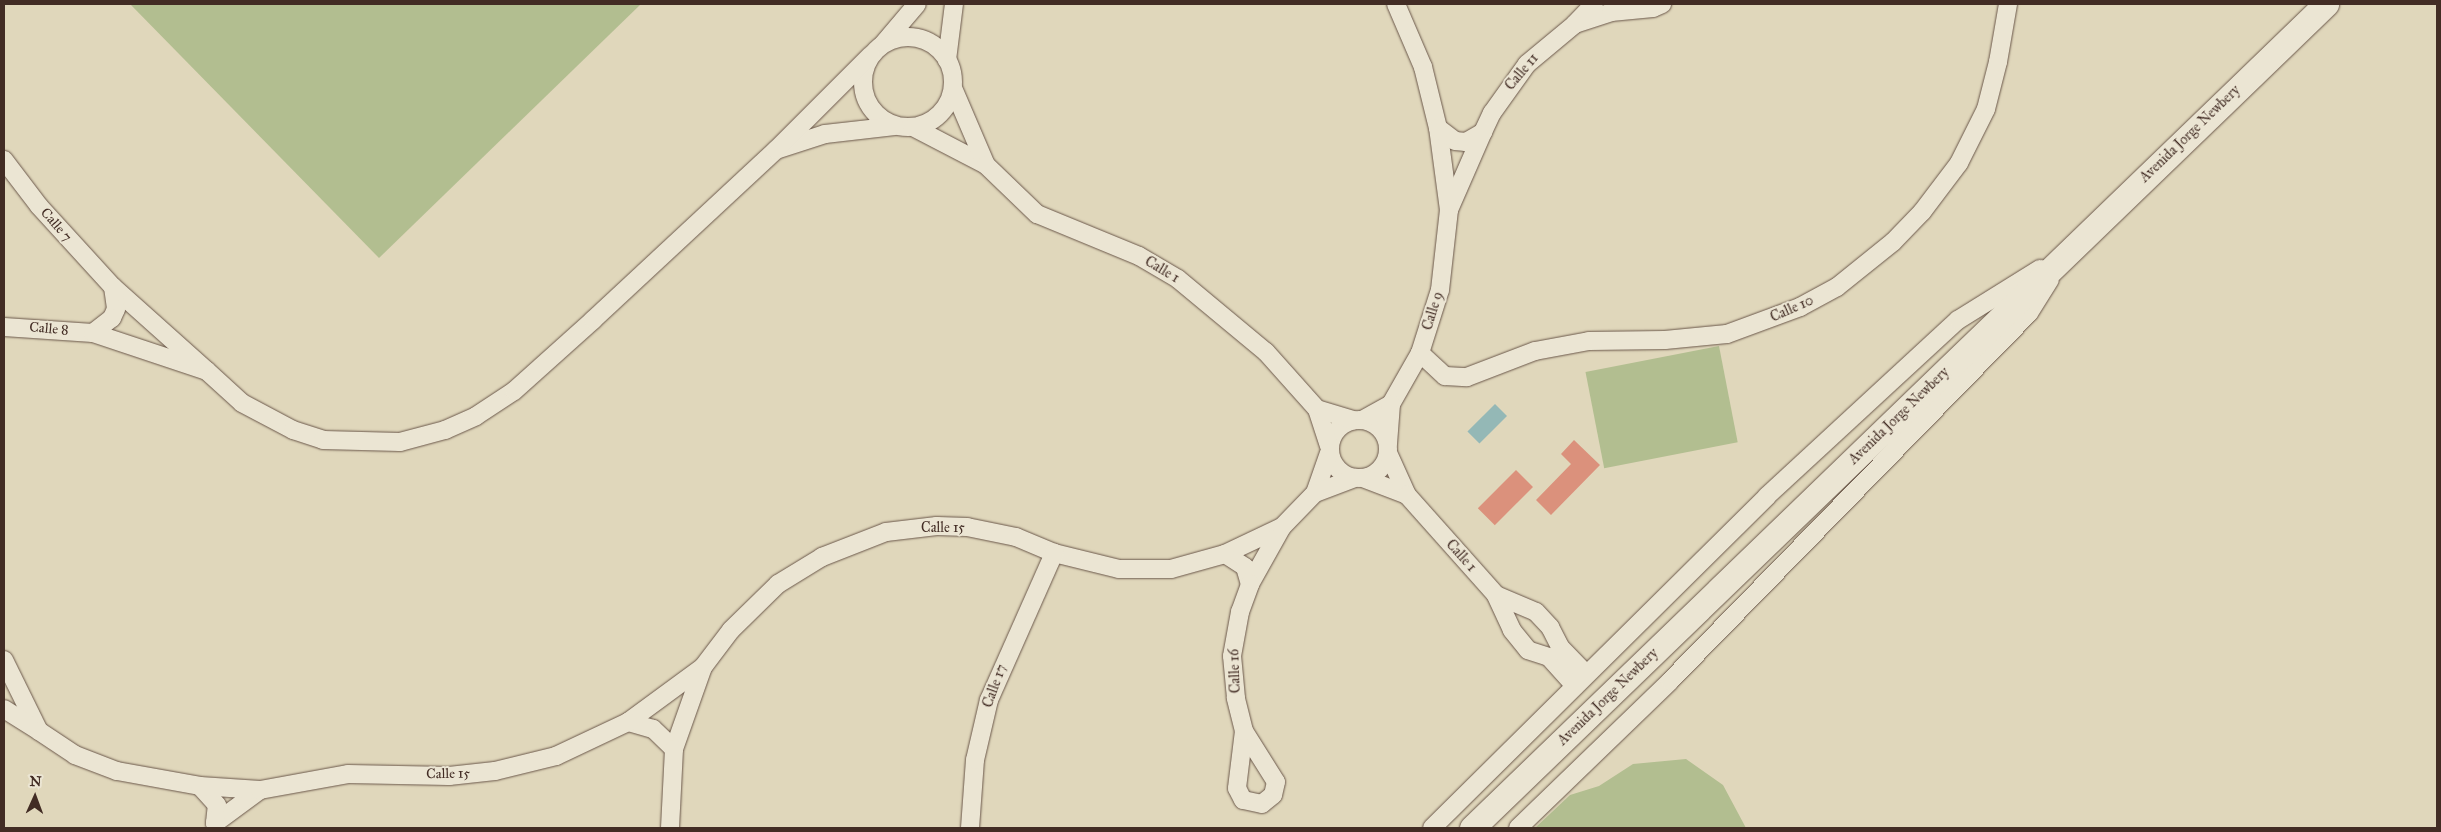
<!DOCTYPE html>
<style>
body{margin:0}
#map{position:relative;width:2441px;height:832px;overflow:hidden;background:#e0d7bb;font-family:"IM FELL Great Primer",serif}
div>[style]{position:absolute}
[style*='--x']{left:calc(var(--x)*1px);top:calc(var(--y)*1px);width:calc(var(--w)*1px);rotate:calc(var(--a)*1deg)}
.green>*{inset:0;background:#b2be90;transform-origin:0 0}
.water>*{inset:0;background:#94b8b6;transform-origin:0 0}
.building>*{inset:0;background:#db917c;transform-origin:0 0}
.roads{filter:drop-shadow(0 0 1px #6a574a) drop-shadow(0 0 1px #6a574a)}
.minor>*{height:18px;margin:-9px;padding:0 9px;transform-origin:9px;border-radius:9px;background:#ebe5d3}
.minor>.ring{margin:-9px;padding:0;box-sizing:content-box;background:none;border:18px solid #ebe5d3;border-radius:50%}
.secondary>*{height:25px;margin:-12.5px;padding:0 12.5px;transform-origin:12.5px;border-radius:12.5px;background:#ebe5d3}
span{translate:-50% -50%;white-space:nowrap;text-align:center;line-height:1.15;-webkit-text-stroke:4px #ebe5d3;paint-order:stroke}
.street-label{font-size:14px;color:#422c24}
.frame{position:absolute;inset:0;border:5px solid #422c24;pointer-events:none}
.north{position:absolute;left:10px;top:772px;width:50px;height:50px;-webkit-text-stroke:4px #ebe5d3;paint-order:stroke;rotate:2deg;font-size:14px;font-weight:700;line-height:20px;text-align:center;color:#422c24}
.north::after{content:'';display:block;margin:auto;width:18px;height:22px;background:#422c24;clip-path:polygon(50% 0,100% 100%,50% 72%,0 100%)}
</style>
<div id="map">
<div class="green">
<div style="clip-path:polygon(130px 4px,641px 4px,379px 258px)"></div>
<div style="left:1719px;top:346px;width:98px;height:136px;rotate:79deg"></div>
<div style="clip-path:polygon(1686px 759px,1723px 785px,1746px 828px,1535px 828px,1570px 795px,1599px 786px,1633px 764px)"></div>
</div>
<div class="water">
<div style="left:1495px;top:404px;width:17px;height:39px;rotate:45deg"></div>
</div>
<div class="building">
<div style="clip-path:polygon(1574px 440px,1600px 465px,1551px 515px,1536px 500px,1571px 464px,1561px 454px)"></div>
<div style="left:1516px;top:470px;width:24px;height:54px;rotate:45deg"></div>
</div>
<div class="roads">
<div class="minor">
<div style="--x:1396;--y:4;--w:69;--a:66.8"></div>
<div style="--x:1423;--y:67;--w:63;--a:76.2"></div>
<div style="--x:1594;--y:4;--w:28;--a:134"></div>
<div style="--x:1575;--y:24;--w:38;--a:-18"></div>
<div style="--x:1611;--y:12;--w:42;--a:-5.4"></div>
<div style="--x:1653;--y:8;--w:10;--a:-24"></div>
<div class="ring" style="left:863px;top:37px;width:72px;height:72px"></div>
<div style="--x:883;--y:44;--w:52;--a:-49.6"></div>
<div style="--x:947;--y:60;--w:56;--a:-82.9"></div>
<div style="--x:913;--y:127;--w:82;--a:27.5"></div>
<div style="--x:986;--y:165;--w:84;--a:-113.2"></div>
<div style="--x:1483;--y:132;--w:21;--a:-65"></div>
<div style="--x:1492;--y:113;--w:60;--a:-54.5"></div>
<div style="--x:1527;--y:64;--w:62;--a:-39.8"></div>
<div style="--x:779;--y:149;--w:48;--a:-18.1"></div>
<div style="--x:825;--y:134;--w:70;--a:-6.5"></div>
<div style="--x:4;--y:160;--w:58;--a:52.7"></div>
<div style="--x:39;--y:206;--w:110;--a:47.6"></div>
<div style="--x:986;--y:165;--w:71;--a:43.9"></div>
<div style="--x:1037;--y:214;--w:110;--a:22.4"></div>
<div style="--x:1139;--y:256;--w:45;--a:30.5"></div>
<div style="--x:1178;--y:279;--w:114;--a:39.7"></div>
<div style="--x:1266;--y:352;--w:76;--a:48.2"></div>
<div style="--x:4;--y:327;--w:89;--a:3.9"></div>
<div style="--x:93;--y:333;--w:120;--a:18.4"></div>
<div style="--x:207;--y:371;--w:126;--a:-138.2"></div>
<div style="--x:113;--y:287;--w:22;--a:82"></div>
<div style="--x:116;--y:309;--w:10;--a:114"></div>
<div style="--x:112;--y:318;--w:24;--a:142"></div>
<div style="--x:1420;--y:353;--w:34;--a:43"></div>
<div style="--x:1445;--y:376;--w:22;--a:3"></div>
<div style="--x:1467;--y:377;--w:73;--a:-20.9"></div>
<div style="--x:1535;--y:351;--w:55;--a:-10.5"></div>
<div style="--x:1589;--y:341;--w:76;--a:-0.8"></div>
<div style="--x:1665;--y:340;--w:62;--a:-5.5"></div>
<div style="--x:1727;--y:334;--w:78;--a:-20.3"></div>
<div style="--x:1800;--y:307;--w:42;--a:-28.4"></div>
<div style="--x:1837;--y:287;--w:72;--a:-38.8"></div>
<div style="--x:1893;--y:242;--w:42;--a:-46"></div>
<div style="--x:1922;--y:212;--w:61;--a:-52.9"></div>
<div style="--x:1959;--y:163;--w:60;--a:-63.4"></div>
<div style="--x:1986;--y:109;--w:49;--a:-75.7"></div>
<div style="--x:1998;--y:62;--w:59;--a:-80.2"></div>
<div style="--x:207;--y:371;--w:47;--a:42.4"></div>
<div style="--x:242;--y:403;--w:58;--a:27.9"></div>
<div style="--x:293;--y:430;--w:32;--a:18"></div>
<div style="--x:323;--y:440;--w:77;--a:1.5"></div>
<div style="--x:400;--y:442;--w:47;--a:-14.9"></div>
<div style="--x:445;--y:430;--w:34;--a:-24"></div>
<div style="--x:476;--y:416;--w:45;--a:-33.3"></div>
<div style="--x:514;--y:391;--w:106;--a:-41.9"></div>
<div style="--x:593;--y:320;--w:250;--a:-42.9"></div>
<div style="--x:776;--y:150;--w:134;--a:-45"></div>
<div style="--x:1391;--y:404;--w:59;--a:-60.4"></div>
<div style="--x:1420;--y:353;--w:66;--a:-72.4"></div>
<div style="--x:1440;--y:290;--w:81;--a:-83.6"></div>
<div style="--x:1449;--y:210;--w:83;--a:-97.6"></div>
<div style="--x:1438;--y:128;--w:21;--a:37"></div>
<div style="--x:1455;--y:141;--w:11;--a:5"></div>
<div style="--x:1466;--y:142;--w:20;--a:-30"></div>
<div style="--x:1483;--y:132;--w:85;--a:113.6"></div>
<div class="ring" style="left:1330px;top:420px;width:40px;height:40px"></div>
<div style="--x:1362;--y:420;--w:33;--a:-29"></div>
<div style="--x:1391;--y:404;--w:40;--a:94.3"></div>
<div style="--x:1329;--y:446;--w:39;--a:-108"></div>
<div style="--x:1317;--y:409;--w:39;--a:17"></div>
<div style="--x:1329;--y:453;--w:42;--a:109.3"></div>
<div style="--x:1315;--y:493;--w:43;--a:-20.6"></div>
<div style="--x:1363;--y:478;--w:47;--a:21.1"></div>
<div style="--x:1407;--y:495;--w:46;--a:-114.3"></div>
<div style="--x:1407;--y:495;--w:134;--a:48.3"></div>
<div style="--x:1282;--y:527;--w:63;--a:154.7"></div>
<div style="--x:1225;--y:554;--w:24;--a:33"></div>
<div style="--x:1245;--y:567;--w:18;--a:74"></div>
<div style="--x:1250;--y:584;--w:65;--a:-60.7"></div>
<div style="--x:1282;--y:527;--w:47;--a:-45.9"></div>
<div style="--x:4;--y:660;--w:79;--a:63.8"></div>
<div style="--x:39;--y:731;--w:41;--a:-147.8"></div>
<div style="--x:703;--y:667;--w:87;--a:109.5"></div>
<div style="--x:674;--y:749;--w:29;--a:-136"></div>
<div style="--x:653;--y:729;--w:26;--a:-164"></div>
<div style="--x:628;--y:722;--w:93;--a:-36.3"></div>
<div style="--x:703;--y:667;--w:46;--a:-52.9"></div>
<div style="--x:731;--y:630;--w:66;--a:-44.4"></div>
<div style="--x:778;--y:584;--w:52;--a:-31.5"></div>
<div style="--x:822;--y:557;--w:69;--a:-21.3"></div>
<div style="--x:886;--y:532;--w:51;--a:-6.7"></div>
<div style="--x:937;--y:526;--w:30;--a:2"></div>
<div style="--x:967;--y:527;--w:50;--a:11.5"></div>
<div style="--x:1016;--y:537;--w:41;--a:22.8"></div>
<div style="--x:1054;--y:553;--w:67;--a:13.8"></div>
<div style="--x:1119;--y:569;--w:52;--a:0"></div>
<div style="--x:1171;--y:569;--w:56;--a:-15.5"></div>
<div style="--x:1575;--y:686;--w:39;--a:-132"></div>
<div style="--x:1549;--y:657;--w:22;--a:-162"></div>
<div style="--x:1528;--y:650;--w:26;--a:-129"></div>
<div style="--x:1512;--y:630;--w:38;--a:-115"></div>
<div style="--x:1496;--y:595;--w:43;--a:23"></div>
<div style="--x:1536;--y:612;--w:21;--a:47"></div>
<div style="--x:1550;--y:627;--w:22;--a:63"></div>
<div style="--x:1560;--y:647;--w:37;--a:46"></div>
<div style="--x:39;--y:731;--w:43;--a:33.7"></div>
<div style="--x:75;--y:755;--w:45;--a:20.9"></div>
<div style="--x:117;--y:771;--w:84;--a:10.2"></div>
<div style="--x:1244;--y:731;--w:60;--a:57.9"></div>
<div style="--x:1276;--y:782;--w:13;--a:103"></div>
<div style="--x:1273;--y:795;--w:14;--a:141"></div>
<div style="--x:1262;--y:804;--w:19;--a:-168"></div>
<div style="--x:1243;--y:800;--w:13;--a:-117"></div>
<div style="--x:1237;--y:788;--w:57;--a:-83"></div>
<div style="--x:1244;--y:731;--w:34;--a:-104"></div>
<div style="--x:1236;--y:698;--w:42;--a:-95.4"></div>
<div style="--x:1232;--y:656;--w:45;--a:-79.7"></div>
<div style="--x:1240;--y:612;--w:30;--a:-70"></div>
<div style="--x:260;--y:790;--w:56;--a:143.7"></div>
<div style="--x:215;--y:823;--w:18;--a:-84"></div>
<div style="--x:217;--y:805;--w:25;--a:-132"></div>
<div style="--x:200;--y:786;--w:60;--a:3.8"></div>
<div style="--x:260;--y:790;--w:89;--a:-10.3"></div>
<div style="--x:348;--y:774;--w:101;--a:1.1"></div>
<div style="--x:449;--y:776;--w:46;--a:-6.2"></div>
<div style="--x:495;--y:771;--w:63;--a:-13.8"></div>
<div style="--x:556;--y:756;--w:80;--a:-25.3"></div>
<div style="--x:670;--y:828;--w:79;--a:-87.1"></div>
<div style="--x:970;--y:828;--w:68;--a:-85.8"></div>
<div style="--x:975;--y:760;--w:62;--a:-76.9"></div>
<div style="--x:989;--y:700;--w:161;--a:-66.1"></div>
<div style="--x:1432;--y:828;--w:472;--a:-44.7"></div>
<div style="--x:1767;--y:496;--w:260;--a:-42.7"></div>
<div style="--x:1958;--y:320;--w:97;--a:-31.9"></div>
<div style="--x:1518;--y:828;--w:211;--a:-44"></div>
<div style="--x:1670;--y:681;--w:514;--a:-45.71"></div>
<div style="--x:2029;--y:313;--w:39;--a:-58"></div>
</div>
<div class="secondary">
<div style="--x:1472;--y:828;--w:1187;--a:-43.98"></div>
</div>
</div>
<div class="street-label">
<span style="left:1522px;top:72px;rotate:-50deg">Calle 11</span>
<span style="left:2190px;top:134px;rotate:-44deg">Avenida Jorge Newbery</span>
<span style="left:56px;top:225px;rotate:49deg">Calle 7</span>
<span style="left:1162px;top:270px;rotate:31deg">Calle 1</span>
<span style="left:1792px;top:309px;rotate:-24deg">Calle 10</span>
<span style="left:1433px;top:311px;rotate:-73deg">Calle 9</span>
<span style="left:49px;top:329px;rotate:5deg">Calle 8</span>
<span style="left:1899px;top:416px;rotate:-44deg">Avenida Jorge Newbery</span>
<span style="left:943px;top:528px">Calle 15</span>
<span style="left:1461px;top:556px;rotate:48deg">Calle 1</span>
<span style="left:1235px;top:671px;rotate:-92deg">Calle 16</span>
<span style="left:995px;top:686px;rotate:-70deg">Calle 17</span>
<span style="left:1608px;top:697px;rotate:-44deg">Avenida Jorge Newbery</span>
<span style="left:448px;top:774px;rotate:-1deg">Calle 15</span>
</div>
<div class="frame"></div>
<div class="north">N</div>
</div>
